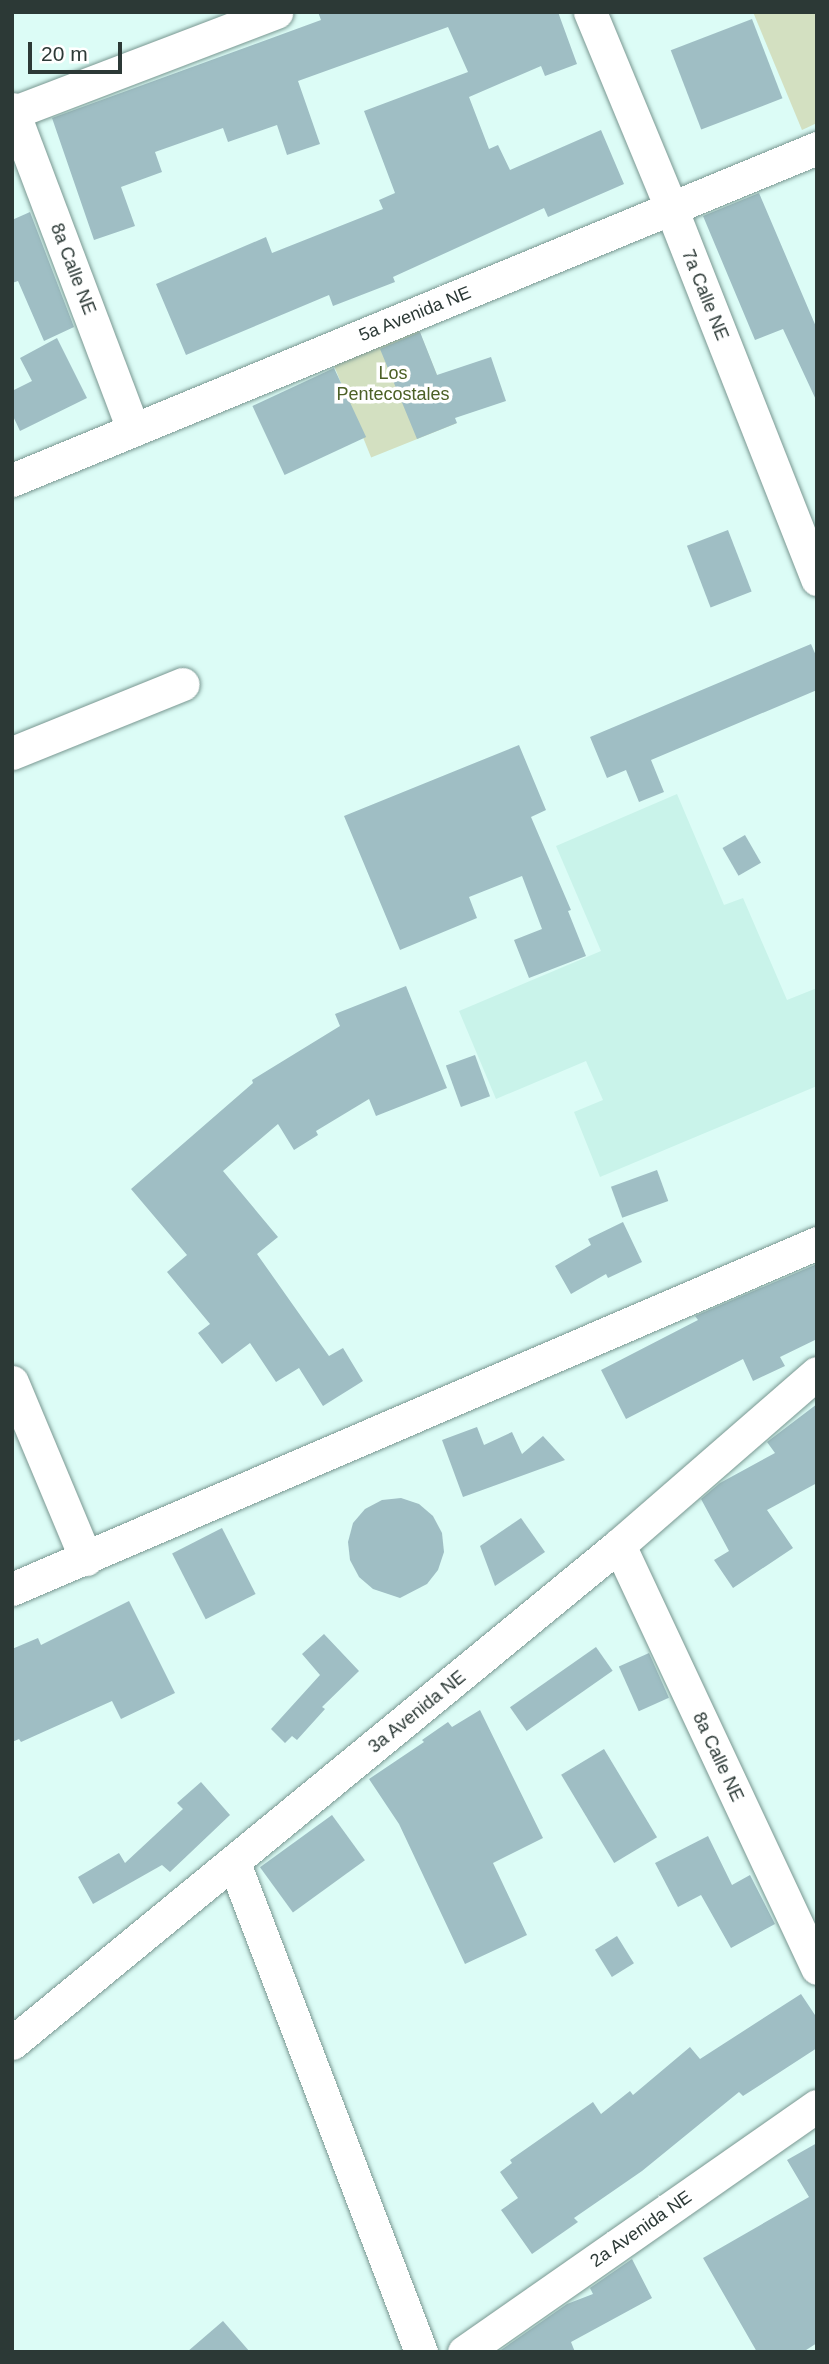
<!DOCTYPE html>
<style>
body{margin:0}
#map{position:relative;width:829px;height:2364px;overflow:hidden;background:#dcfcf6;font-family:Arial,sans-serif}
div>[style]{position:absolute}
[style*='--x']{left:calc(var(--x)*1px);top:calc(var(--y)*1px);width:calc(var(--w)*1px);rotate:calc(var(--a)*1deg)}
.built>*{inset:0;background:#c9f3ea}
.green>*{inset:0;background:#d3e0c1;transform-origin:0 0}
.building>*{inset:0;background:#9fbec4;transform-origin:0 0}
.roads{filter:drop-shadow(0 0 2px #799791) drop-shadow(0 0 2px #799791)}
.street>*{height:33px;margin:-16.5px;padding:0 16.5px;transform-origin:16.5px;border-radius:16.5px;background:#fff}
span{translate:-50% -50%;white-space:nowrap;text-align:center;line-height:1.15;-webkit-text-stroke:7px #fff;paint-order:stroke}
.street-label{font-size:18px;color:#2c3936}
.park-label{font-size:18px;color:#4c6026}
.frame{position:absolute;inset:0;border:14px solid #2c3936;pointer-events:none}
.scale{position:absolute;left:28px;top:42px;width:94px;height:32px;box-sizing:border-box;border:4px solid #2c3936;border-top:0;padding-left:9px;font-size:21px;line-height:24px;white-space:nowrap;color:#2c3936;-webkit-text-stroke:5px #fff;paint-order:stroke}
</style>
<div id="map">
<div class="built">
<div style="clip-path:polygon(677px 794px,724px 905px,743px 898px,787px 1000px,817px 988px,817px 1086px,600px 1177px,574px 1112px,603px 1100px,586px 1061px,496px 1099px,459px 1011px,601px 951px,556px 846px)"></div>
</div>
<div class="green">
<div style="clip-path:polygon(753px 12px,817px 12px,817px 123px,802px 130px)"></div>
<div style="left:416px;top:323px;width:108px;height:92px;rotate:68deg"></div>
</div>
<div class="building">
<div style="clip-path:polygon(318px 12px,558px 12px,577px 64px,545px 76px,541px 66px,469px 97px,489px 149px,498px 145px,510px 170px,601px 130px,624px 184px,548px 217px,544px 208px,393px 277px,395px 282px,333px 306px,329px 295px,186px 355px,156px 284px,266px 237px,272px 253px,383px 209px,379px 200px,395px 193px,364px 111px,468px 72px,448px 27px,298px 81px,320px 144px,287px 155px,277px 125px,228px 142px,223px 128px,155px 152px,162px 172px,121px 187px,135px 226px,94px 240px,52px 118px,321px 20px)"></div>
<div style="left:752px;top:19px;width:85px;height:87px;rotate:69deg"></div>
<div style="clip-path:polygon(759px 193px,817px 329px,817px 402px,783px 329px,755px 340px,703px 216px)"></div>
<div style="clip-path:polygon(30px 212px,74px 327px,44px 341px,18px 281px,12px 283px,12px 220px)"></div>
<div style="clip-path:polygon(420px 332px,437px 375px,491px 357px,506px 401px,455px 418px,457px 423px,417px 439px,380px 349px)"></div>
<div style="clip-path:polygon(57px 338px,87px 398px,20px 431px,12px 414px,12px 391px,32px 381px,20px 358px)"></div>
<div style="left:334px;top:368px;width:76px;height:90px;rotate:65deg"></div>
<div style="left:728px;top:530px;width:66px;height:44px;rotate:69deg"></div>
<div style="clip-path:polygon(811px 644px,817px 658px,817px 690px,651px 760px,664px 792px,639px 802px,626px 770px,607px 778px,590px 737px)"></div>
<div style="clip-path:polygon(519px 745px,546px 810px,531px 817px,571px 910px,568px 911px,586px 956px,529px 978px,514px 940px,542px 929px,522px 876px,469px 897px,477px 918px,400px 950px,344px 816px)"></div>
<div style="left:745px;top:835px;width:32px;height:26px;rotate:60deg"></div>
<div style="clip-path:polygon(406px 986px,447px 1088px,376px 1116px,369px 1099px,316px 1131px,318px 1135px,294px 1150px,278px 1124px,223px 1171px,278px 1237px,257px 1254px,329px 1356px,343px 1348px,363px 1381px,323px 1406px,299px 1368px,276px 1382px,250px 1343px,222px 1364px,198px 1333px,210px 1324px,167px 1272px,187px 1255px,131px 1189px,253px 1083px,252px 1080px,340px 1026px,335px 1014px)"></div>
<div style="left:475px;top:1055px;width:44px;height:31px;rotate:70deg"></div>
<div style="left:657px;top:1170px;width:33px;height:49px;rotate:70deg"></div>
<div style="clip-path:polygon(623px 1222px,642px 1262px,608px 1278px,606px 1274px,571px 1294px,555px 1266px,591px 1245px,588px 1239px)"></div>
<div style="clip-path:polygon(817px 1264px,817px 1339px,780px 1357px,785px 1366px,753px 1381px,743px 1359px,626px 1419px,601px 1370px,698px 1320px,695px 1316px)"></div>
<div style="clip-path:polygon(817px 1404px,817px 1483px,767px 1510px,793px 1548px,733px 1588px,714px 1560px,729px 1551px,701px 1499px,720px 1483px,775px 1453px,767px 1442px)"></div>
<div style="clip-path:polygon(477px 1427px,484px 1445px,512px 1432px,522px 1454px,543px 1436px,565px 1460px,463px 1497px,442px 1440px)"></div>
<div style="clip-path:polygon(401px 1498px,419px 1504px,433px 1516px,442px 1533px,444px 1552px,438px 1570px,427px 1584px,400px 1598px,373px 1589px,359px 1577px,350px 1560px,348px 1542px,353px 1523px,365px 1509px,382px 1500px)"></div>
<div style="clip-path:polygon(521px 1518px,545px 1552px,495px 1586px,480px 1546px)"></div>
<div style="left:222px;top:1528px;width:74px;height:56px;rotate:63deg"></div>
<div style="clip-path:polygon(129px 1601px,175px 1693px,121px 1719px,112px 1701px,21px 1742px,19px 1739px,12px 1742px,12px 1649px,38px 1638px,41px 1645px)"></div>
<div style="clip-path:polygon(324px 1634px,359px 1671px,322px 1707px,325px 1709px,297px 1740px,292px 1736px,285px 1743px,271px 1729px,320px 1675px,302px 1654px)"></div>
<div style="left:596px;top:1647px;width:29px;height:105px;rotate:55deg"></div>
<div style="left:649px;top:1653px;width:49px;height:33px;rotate:66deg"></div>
<div style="clip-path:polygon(480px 1710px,543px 1838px,493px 1863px,527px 1935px,465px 1964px,399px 1824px,369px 1779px,424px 1742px,422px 1740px,448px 1722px,452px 1727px)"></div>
<div style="left:604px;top:1749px;width:103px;height:50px;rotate:59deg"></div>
<div style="clip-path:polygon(201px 1782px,230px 1815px,170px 1872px,162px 1865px,93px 1904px,78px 1877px,119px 1853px,125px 1863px,183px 1809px,177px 1803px)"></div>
<div style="left:332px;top:1815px;width:56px;height:89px;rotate:54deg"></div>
<div style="clip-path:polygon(708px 1836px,732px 1885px,750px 1875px,775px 1924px,731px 1948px,701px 1895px,678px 1907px,655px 1863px)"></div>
<div style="left:617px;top:1936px;width:32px;height:26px;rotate:58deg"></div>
<div style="clip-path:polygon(801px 1994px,817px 2018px,817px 2048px,743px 2096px,739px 2092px,642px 2171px,574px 2218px,578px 2222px,532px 2254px,501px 2210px,518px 2198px,500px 2172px,512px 2163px,510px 2160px,593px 2102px,601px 2114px,630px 2091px,633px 2095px,690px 2047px,700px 2059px)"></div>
<div style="clip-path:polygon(817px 2143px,817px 2343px,803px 2352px,757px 2352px,703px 2258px,809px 2197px,787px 2160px)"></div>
<div style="clip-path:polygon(632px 2259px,652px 2298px,571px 2342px,575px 2352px,498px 2352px,567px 2304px,593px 2294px,590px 2288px)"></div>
<div style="clip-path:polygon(223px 2321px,250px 2352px,187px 2352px)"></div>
</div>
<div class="roads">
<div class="street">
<div style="--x:590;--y:12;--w:212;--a:67.5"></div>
<div style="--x:671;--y:208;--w:399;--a:68.5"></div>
<div style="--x:12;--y:109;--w:343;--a:69.3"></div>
<div style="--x:12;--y:113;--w:283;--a:-20.9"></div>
<div style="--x:12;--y:480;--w:871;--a:-22.41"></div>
<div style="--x:12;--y:753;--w:184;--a:-22"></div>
<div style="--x:12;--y:1382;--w:192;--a:67.3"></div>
<div style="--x:619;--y:1545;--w:467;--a:64.9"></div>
<div style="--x:12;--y:1589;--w:876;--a:-23.26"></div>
<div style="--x:234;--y:1863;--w:524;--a:69.07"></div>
<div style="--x:12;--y:2043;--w:785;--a:-39.37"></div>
<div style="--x:619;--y:1545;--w:262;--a:-41"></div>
<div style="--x:464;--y:2352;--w:430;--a:-34.9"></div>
</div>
</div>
<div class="street-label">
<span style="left:73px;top:269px;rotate:69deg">8a Calle NE</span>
<span style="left:705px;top:295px;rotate:68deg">7a Calle NE</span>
<span style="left:415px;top:314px;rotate:-22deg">5a Avenida NE</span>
<span style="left:417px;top:1712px;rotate:-39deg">3a Avenida NE</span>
<span style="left:718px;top:1757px;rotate:65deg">8a Calle NE</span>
<span style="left:641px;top:2229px;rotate:-35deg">2a Avenida NE</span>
</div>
<div class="park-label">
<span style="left:393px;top:384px">Los<br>Pentecostales</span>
</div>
<div class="frame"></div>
<div class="scale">20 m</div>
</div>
